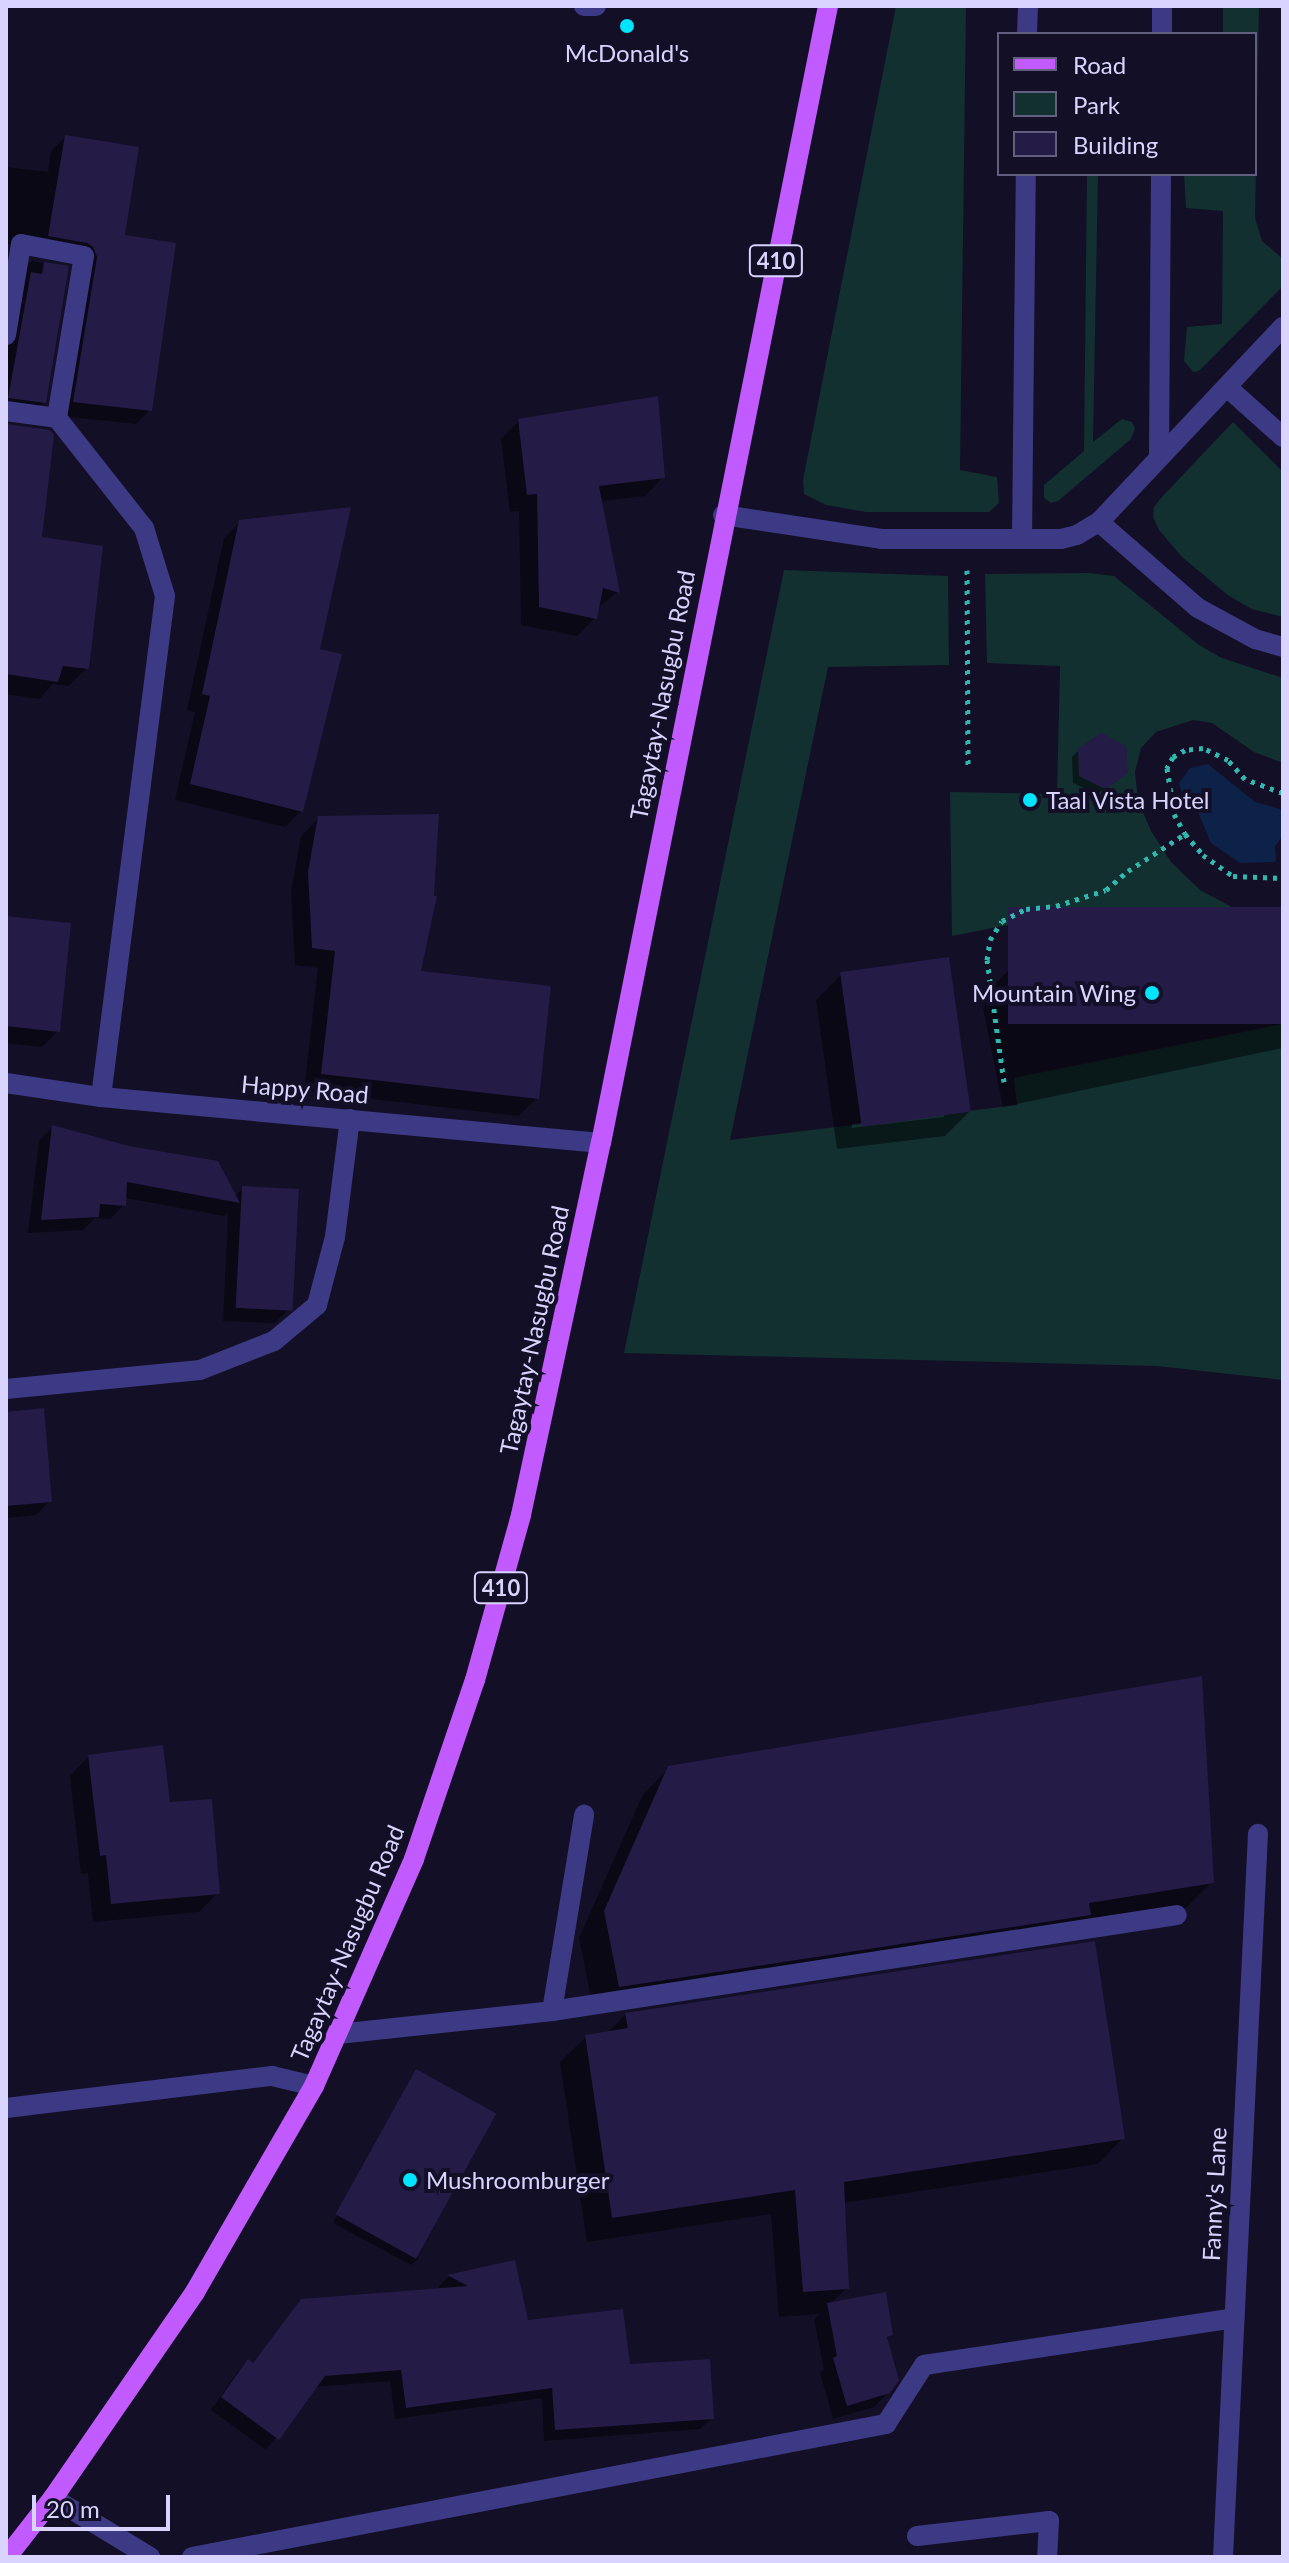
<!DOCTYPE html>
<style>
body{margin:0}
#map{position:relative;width:1289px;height:2563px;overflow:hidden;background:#130f26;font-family:Lato,sans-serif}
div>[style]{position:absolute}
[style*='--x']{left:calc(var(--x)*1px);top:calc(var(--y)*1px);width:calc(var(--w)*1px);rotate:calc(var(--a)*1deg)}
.green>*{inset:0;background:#12302f}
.water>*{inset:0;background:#0c2248}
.shadow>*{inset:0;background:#0007}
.building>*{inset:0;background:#241b47;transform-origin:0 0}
.path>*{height:5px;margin-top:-2.5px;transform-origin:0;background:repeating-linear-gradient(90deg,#2fb8b0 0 4px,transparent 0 10px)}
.service>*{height:20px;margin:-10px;padding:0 10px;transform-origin:10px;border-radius:10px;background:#3d3a85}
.minor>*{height:20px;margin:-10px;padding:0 10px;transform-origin:10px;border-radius:10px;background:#3d3a85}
.primary>*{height:20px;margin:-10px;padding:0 10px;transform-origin:10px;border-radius:10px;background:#c25bff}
.dots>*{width:22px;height:22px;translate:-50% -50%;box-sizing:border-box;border:4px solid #130f26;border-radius:50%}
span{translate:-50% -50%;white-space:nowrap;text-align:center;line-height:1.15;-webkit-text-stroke:8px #130f26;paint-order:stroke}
.shield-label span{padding:2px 6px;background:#130f26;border:2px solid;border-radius:6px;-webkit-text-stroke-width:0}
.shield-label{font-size:22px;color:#d9d4ff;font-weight:700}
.poi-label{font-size:24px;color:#d9d4ff}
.left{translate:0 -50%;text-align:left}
.right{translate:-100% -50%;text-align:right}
.street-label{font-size:24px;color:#d9d4ff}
.frame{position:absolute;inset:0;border:8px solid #d9d4ff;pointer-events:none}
.legend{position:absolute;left:997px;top:32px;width:260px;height:144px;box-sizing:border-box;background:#130f26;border:2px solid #625e7d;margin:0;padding:10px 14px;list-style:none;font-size:24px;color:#d9d4ff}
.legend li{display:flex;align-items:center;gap:16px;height:40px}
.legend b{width:40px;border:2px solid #625e7d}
.scale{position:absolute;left:32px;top:2495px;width:138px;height:36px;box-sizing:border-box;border:4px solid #d9d4ff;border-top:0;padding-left:10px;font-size:24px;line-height:28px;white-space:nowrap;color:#d9d4ff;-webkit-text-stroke:6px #130f26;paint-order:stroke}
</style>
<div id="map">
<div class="green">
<div style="clip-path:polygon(896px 6px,966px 6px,960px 470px,997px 477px,999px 503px,989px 512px,866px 512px,826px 505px,804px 494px,803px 480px)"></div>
<div style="clip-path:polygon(1223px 6px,1259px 6px,1255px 218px,1262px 241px,1283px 259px,1283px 286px,1199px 371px,1193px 372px,1184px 361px,1187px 327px,1222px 324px,1223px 211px,1186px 208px,1184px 174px,1255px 174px,1255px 34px,1223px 34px)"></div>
<div style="clip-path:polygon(1087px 174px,1098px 174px,1093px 442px,1122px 419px,1132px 422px,1135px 428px,1131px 439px,1058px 501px,1051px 503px,1044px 498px,1044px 485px,1084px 451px)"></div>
<div style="clip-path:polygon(1233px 422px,1283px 472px,1283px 617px,1252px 609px,1229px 596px,1182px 557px,1159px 530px,1153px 517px,1154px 507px,1161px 498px)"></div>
<div style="clip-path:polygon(784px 570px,948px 576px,949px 665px,828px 667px,730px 1140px,1017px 1105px,1014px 1078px,1283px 1024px,1283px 1380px,1157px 1366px,624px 1353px)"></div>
<div style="clip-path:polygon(1089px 573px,1114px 576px,1199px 645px,1222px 658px,1283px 678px,1283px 763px,1254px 752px,1212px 723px,1193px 720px,1156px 732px,1141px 748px,1135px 772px,1138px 800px,1151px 831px,1171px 862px,1200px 890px,1245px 914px,1014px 962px,1008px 925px,952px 936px,950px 792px,1057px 794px,1060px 666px,987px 663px,985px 574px)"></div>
</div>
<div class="water">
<div style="clip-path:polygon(1208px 764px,1255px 802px,1283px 810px,1283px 836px,1275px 846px,1276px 862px,1240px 863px,1211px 843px,1198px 812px,1183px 797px,1179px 783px,1190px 768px)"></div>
</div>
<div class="shadow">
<div style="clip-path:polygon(65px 137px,123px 237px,150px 410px,136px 424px,60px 416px,84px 273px,72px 256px,8px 244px,6px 254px,6px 167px,48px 172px,51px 151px)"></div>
<div style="clip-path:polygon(32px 261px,67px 268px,44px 402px,30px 416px,6px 413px,6px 338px,18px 275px)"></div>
<div style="clip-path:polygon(519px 421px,663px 477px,645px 496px,600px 501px,617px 592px,597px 609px,595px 618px,577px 636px,521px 625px,519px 511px,510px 512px,501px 439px)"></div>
<div style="clip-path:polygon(6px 426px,40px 539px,87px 668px,69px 686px,53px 684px,39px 699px,6px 694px)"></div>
<div style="clip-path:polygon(240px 522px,317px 650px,301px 811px,285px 827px,175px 800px,195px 712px,187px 710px,224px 538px)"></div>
<div style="clip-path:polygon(1079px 750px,1118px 780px,1097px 794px,1073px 783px,1072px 757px)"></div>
<div style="clip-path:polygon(319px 818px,419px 973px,537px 1098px,519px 1116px,304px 1091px,318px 968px,295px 965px,291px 892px,301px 836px)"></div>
<div style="clip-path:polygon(1283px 909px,1283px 1048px,1003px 1107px,981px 998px,1015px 964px)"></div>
<div style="clip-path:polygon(6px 918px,58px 1031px,42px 1047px,6px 1043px)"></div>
<div style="clip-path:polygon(evenodd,841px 975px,970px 1111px,945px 1136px,837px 1149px,816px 1000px,841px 975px,944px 1113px,944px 1117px,852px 1128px,852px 1124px,944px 1113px)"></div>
<div style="clip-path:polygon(53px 1127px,234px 1197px,243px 1188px,289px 1309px,275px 1323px,223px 1321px,228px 1212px,224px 1216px,125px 1198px,124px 1205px,110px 1219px,95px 1218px,83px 1230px,28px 1233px,39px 1141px)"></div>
<div style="clip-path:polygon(6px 1414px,50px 1501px,36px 1515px,6px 1518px)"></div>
<div style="clip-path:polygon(88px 1757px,168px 1805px,218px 1893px,199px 1912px,93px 1922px,88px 1873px,81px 1874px,70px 1776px)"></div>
<div style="clip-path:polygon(669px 1768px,1212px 1882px,1186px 1908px,594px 2012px,579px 1938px,643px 1794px)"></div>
<div style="clip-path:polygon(625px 2015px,1123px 2138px,1098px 2164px,842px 2203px,847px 2288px,830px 2304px,891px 2335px,886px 2340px,889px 2392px,874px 2407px,833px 2419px,820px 2373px,824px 2370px,814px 2319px,820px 2314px,779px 2317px,771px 2214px,587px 2242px,560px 2062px,586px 2037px,607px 2033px)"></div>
<div style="clip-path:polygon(416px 2072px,418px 2259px,411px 2265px,333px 2223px)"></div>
<div style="clip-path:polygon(514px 2263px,526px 2322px,628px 2366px,712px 2418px,700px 2429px,544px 2441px,542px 2398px,395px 2419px,390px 2381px,315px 2387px,266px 2450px,211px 2410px,237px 2373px,248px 2362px,251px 2365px,302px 2301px,443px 2290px,438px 2287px,448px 2277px)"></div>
</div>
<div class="building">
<div style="clip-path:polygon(65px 135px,139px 147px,125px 235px,176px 243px,152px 411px,73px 402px,97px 257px,93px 247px,87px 243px,48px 236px)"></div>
<div style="clip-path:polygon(44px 262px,69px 266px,46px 403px,8px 398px,31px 272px,42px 274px)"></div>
<div style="clip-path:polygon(658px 396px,665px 478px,599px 486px,620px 593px,603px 588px,597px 619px,539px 607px,537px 494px,527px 495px,518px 419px)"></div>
<div style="clip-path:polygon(6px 424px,50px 430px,54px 435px,42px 537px,103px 546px,89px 669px,63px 666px,58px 682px,6px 674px)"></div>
<div style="clip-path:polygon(351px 507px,320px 649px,342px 654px,303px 812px,190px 784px,210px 696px,202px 694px,239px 520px)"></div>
<div style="clip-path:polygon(1101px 733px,1126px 746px,1128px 773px,1105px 789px,1079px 776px,1078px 749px)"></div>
<div style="clip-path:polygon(439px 814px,434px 896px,437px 896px,421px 971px,551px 986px,539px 1099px,321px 1074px,335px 951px,312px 948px,308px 872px,318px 816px)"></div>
<div style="left:1283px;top:907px;width:117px;height:275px;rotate:90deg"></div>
<div style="clip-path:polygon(6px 916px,71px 923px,60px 1032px,6px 1026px)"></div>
<div style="left:949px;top:957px;width:156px;height:110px;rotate:82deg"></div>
<div style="clip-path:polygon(52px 1125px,129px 1146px,218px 1161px,240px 1203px,127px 1182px,126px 1206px,100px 1204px,99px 1217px,41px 1220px)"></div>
<div style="left:242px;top:1186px;width:57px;height:122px;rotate:3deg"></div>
<div style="clip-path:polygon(44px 1408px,52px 1502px,6px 1506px,6px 1412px)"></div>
<div style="clip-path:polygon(1202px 1676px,1214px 1883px,1089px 1903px,1091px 1915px,619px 1987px,604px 1911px,668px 1766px)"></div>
<div style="clip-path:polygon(163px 1745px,170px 1802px,212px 1799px,220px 1894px,111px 1904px,106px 1855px,100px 1856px,88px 1755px)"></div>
<div style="clip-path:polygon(1095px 1941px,1125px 2139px,844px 2182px,849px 2289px,803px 2292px,795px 2190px,612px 2218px,585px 2035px,628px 2028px,625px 2013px)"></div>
<div style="left:416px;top:2069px;width:92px;height:166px;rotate:29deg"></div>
<div style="clip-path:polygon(515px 2260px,528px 2320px,623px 2309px,630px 2364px,710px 2359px,714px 2419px,555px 2430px,552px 2388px,406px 2408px,401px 2370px,325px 2376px,279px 2440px,221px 2397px,248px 2359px,253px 2363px,301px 2299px,468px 2286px,447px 2275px)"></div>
<div style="clip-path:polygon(886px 2292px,893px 2335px,887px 2337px,899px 2380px,890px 2393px,847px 2406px,833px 2358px,837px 2356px,827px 2303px)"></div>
</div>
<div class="path">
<div style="--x:967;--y:570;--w:199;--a:89.7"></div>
<div style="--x:1283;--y:793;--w:40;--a:-159.8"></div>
<div style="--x:1245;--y:779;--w:25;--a:-132"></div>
<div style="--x:1228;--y:760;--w:28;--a:-154"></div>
<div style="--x:1203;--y:748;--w:18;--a:174"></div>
<div style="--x:1185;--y:750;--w:14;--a:150"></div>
<div style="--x:1173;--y:757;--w:13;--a:119"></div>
<div style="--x:1167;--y:768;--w:47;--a:81.3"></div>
<div style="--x:1174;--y:814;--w:23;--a:61"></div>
<div style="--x:1185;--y:834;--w:28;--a:49"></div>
<div style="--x:1203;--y:855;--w:37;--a:35"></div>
<div style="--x:1233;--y:876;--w:50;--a:2.3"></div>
<div style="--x:1004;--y:1082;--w:123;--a:-97.9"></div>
<div style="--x:987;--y:960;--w:20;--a:-81"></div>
<div style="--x:990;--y:940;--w:22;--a:-58"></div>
<div style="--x:1002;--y:921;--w:27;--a:-27"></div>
<div style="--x:1026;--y:909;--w:30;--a:-6"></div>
<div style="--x:1056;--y:906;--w:52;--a:-17.7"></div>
<div style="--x:1106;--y:890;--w:29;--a:-41"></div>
<div style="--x:1128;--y:871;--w:68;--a:-33"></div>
</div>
<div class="service">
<div style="--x:584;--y:6;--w:12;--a:0"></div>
<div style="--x:1027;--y:34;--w:28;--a:-88"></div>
<div style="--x:1162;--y:34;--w:28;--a:-90"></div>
<div style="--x:1227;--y:387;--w:75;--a:41.8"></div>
<div style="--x:1159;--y:457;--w:283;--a:-89.6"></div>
<div style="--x:723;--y:515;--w:160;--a:8.6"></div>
<div style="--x:881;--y:539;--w:180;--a:0"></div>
<div style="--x:1061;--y:539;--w:16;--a:-14"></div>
<div style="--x:1077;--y:535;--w:26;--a:-31"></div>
<div style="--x:1099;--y:522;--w:268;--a:-46.7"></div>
<div style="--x:1099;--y:522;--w:131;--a:41"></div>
<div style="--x:1198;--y:608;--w:65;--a:28.5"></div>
<div style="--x:1255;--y:639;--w:29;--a:16"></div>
<div style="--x:1022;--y:538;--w:364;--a:-89.4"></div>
<div style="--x:552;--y:2011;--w:632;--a:-8.73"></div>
<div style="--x:338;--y:2034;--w:215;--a:-6.1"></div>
<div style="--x:552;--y:2011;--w:199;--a:-80.7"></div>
<div style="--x:53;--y:2498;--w:114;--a:31.3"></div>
<div style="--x:917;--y:2536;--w:133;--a:-6.5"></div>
<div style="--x:1049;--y:2521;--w:36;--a:93"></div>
<div style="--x:192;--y:2557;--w:707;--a:-10.85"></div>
<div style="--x:886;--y:2424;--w:70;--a:-57.2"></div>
<div style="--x:924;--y:2365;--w:314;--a:-8.6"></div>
<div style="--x:1223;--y:2557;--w:724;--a:-87.23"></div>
</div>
<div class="minor">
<div style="--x:6;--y:335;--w:92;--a:-80.6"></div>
<div style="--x:21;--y:244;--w:64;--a:10.8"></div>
<div style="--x:84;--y:256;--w:164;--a:99.5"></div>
<div style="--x:6;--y:411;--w:51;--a:7.8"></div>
<div style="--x:57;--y:418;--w:140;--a:51.7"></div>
<div style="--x:144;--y:528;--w:71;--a:72.8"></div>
<div style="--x:165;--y:596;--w:505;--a:97.28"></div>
<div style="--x:6;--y:1083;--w:96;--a:8.4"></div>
<div style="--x:101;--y:1097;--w:502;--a:5.26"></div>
<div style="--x:6;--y:1389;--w:195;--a:-5.6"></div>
<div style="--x:200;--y:1370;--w:79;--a:-21.4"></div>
<div style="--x:274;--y:1341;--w:56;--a:-39.9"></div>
<div style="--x:317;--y:1305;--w:70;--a:-75.2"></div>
<div style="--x:335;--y:1237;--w:119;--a:-82.8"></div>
<div style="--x:6;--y:2108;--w:268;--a:-6.9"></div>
<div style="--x:272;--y:2076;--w:43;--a:13.4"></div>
</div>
<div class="primary">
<div style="--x:7;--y:2557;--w:75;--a:-52.1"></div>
<div style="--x:53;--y:2498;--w:250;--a:-55.4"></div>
<div style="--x:195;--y:2292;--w:238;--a:-60"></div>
<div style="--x:314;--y:2086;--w:248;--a:-66.2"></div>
<div style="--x:414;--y:1859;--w:189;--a:-71.2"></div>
<div style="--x:475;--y:1680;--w:171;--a:-74.4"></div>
<div style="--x:521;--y:1515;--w:381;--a:-77.9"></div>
<div style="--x:601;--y:1143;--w:1159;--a:-78.71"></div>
</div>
<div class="dots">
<div style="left:627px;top:26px;background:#00e5ff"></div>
<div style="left:1030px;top:800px;background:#00e5ff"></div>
<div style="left:1152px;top:993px;background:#00e5ff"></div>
<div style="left:410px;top:2180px;background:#00e5ff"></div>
</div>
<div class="shield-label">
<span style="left:776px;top:261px">410</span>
<span style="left:501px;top:1588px">410</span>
</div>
<div class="poi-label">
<span style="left:627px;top:53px">McDonald's</span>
<span class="left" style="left:1046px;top:800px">Taal Vista Hotel</span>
<span class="right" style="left:1136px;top:993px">Mountain Wing</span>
<span class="left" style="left:426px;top:2180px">Mushroomburger</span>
</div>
<div class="street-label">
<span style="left:662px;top:695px;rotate:-79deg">Tagaytay-Nasugbu Road</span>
<span style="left:305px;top:1089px;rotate:5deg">Happy Road</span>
<span style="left:534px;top:1330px;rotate:-78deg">Tagaytay-Nasugbu Road</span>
<span style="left:347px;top:1943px;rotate:-67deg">Tagaytay-Nasugbu Road</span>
<span style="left:1214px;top:2194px;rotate:-87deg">Fanny's Lane</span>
</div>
<div class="frame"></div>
<ul class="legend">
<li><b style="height:10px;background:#c25bff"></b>Road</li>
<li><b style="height:22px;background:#12302f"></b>Park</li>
<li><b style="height:22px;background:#241b47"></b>Building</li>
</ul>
<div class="scale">20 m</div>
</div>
